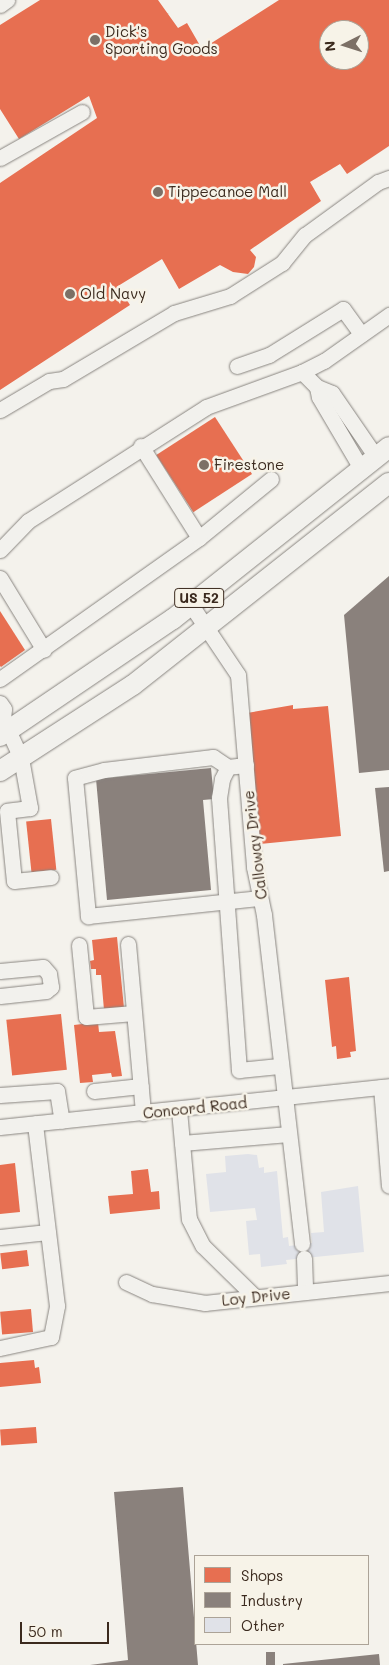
<!DOCTYPE html>
<style>
body{margin:0}
#map{position:relative;width:389px;height:1665px;overflow:hidden;background:#f4f2ec;font-family:Mali,sans-serif}
div>[style]{position:absolute}
[style*='--x']{left:calc(var(--x)*1px);top:calc(var(--y)*1px);width:calc(var(--w)*1px);rotate:calc(var(--a)*1deg)}
.shops>*{inset:0;background:#e76f51;transform-origin:0 0}
.industry>*{inset:0;background:#8a817c;transform-origin:0 0}
.building>*{inset:0;background:#e0e2e8}
.roads{filter:drop-shadow(0 0 1px #898580) drop-shadow(0 0 1px #898580)}
.minor>*{height:15px;margin:-7.5px;padding:0 7.5px;transform-origin:7.5px;border-radius:7.5px;background:#f2f1ed}
.major>*{height:20px;margin:-10px;padding:0 10px;transform-origin:10px;border-radius:10px;background:#f2f1ed}
.dots>*{width:14px;height:14px;translate:-50% -50%;box-sizing:border-box;border:2px solid #f7f3e8;border-radius:50%}
span{translate:-50% -50%;white-space:nowrap;text-align:center;line-height:1.15;-webkit-text-stroke:5px #f7f3e8;paint-order:stroke}
.shield-label span{padding:1px 4px;background:#f7f3e8;border:1px solid;border-radius:4px;-webkit-text-stroke-width:0}
.shield-label{font-size:14px;color:#3b2a1e;font-weight:700}
.poi-label{font-size:15px;color:#3b2a1e}
.left{translate:0 -50%;text-align:left}
.street-label{font-size:15px;color:#3b2a1e}
.legend{position:absolute;left:194px;top:1555px;width:175px;height:90px;box-sizing:border-box;background:#f7f3e8;border:1px solid #aca397;margin:0;padding:6px 9px;list-style:none;font-size:15px;color:#3b2a1e}
.legend li{display:flex;align-items:center;gap:10px;height:25px}
.legend b{width:25px;border:1px solid #aca397}
.north{position:absolute;left:319px;top:20px;width:50px;height:50px;box-sizing:border-box;background:#f7f3e8;border:1px solid #aca397;border-radius:50%;rotate:265deg;font-size:14px;font-weight:700;line-height:20px;text-align:center;color:#3b2a1e}
.north::after{content:'';display:block;margin:auto;width:18px;height:22px;background:#7c7066;clip-path:polygon(50% 0,100% 100%,50% 72%,0 100%)}
.scale{position:absolute;left:20px;top:1622px;width:89px;height:22px;box-sizing:border-box;border:2px solid #3b2a1e;border-top:0;padding-left:6px;font-size:15px;line-height:18px;white-space:nowrap;color:#3b2a1e;-webkit-text-stroke:4px #f7f3e8;paint-order:stroke}
</style>
<div id="map">
<div class="shops">
<div style="clip-path:polygon(evenodd,40px 0,158px 0,178px 28px,187px 23px,202px 49px,279px 0,389px 0,389px 146px,347px 174px,340px 164px,310px 182px,321px 201px,250px 250px,256px 257px,254px 267px,248px 274px,233px 272px,220px 265px,179px 289px,162px 259px,118px 286px,130px 305px,0 390px,0 183px,97px 118px,89px 96px,19px 139px,0 109px,0 25px,40px 0,329px 30px,359px 30px,359px 60px,329px 60px,329px 30px)"></div>
<div style="left:215px;top:417px;width:68px;height:70px;rotate:57deg"></div>
<div style="clip-path:polygon(0 611px,25px 650px,1px 667px,0 666px)"></div>
<div style="clip-path:polygon(293px 705px,293px 709px,328px 706px,341px 836px,260px 844px,247px 713px)"></div>
<div style="left:51px;top:819px;width:51px;height:25px;rotate:84deg"></div>
<div style="clip-path:polygon(117px 937px,124px 1008px,104px 1010px,101px 975px,96px 975px,96px 969px,91px 969px,90px 961px,94px 960px,92px 940px)"></div>
<div style="clip-path:polygon(349px 977px,356px 1051px,350px 1052px,351px 1057px,337px 1059px,336px 1046px,332px 1047px,325px 980px)"></div>
<div style="left:61px;top:1014px;width:56px;height:55px;rotate:84deg"></div>
<div style="clip-path:polygon(98px 1022px,99px 1032px,115px 1031px,122px 1076px,112px 1077px,111px 1073px,92px 1075px,93px 1082px,80px 1083px,74px 1025px)"></div>
<div style="clip-path:polygon(15px 1163px,20px 1212px,0 1214px,0 1165px)"></div>
<div style="clip-path:polygon(148px 1169px,151px 1192px,159px 1191px,160px 1209px,110px 1214px,108px 1196px,133px 1194px,131px 1171px)"></div>
<div style="left:27px;top:1250px;width:16px;height:27px;rotate:83deg"></div>
<div style="left:31px;top:1309px;width:23px;height:31px;rotate:85deg"></div>
<div style="clip-path:polygon(34px 1360px,35px 1368px,39px 1367px,41px 1383px,0 1387px,0 1363px)"></div>
<div style="left:36px;top:1427px;width:16px;height:36px;rotate:86deg"></div>
</div>
<div class="industry">
<div style="clip-path:polygon(389px 576px,389px 770px,359px 773px,344px 615px)"></div>
<div style="clip-path:polygon(211px 768px,214px 799px,203px 800px,211px 890px,107px 900px,96px 779px)"></div>
<div style="clip-path:polygon(389px 787px,389px 871px,384px 872px,375px 788px)"></div>
<div style="clip-path:polygon(183px 1487px,198px 1665px,90px 1665px,128px 1660px,114px 1492px)"></div>
<div style="left:266px;top:1652px;width:9px;height:13px"></div>
<div style="clip-path:polygon(379px 1654px,380px 1665px,283px 1665px,283px 1664px)"></div>
</div>
<div class="building">
<div style="clip-path:polygon(248px 1154px,257px 1155px,259px 1168px,264px 1167px,264px 1173px,277px 1171px,283px 1238px,288px 1237px,289px 1246px,312px 1243px,311px 1233px,324px 1232px,321px 1192px,358px 1186px,364px 1252px,286px 1260px,287px 1264px,261px 1267px,260px 1254px,249px 1255px,246px 1221px,257px 1220px,255px 1208px,210px 1212px,206px 1174px,226px 1172px,225px 1156px)"></div>
</div>
<div class="roads">
<div class="minor">
<div style="--x:0;--y:5;--w:9;--a:-36"></div>
<div style="--x:0;--y:158;--w:94;--a:-29.3"></div>
<div style="--x:237;--y:366;--w:34;--a:-19"></div>
<div style="--x:269;--y:355;--w:87;--a:-31.9"></div>
<div style="--x:343;--y:309;--w:31;--a:54"></div>
<div style="--x:302;--y:372;--w:25;--a:-27"></div>
<div style="--x:324;--y:361;--w:80;--a:-35.3"></div>
<div style="--x:317;--y:387;--w:16;--a:22"></div>
<div style="--x:332;--y:393;--w:78;--a:55.5"></div>
<div style="--x:0;--y:410;--w:57;--a:-30.6"></div>
<div style="--x:49;--y:381;--w:14;--a:-8"></div>
<div style="--x:63;--y:379;--w:129;--a:-30.7"></div>
<div style="--x:174;--y:313;--w:59;--a:-16.9"></div>
<div style="--x:230;--y:296;--w:62;--a:-32.4"></div>
<div style="--x:282;--y:263;--w:36;--a:-51"></div>
<div style="--x:305;--y:235;--w:90;--a:-36"></div>
<div style="--x:378;--y:182;--w:12;--a:-20"></div>
<div style="--x:199;--y:538;--w:93;--a:-39.3"></div>
<div style="--x:0;--y:550;--w:40;--a:-46"></div>
<div style="--x:28;--y:521;--w:211;--a:-32.6"></div>
<div style="--x:206;--y:407;--w:102;--a:-20"></div>
<div style="--x:302;--y:372;--w:21;--a:45"></div>
<div style="--x:317;--y:387;--w:10;--a:79"></div>
<div style="--x:319;--y:397;--w:85;--a:59.5"></div>
<div style="--x:0;--y:578;--w:84;--a:58.6"></div>
<div style="--x:191;--y:605;--w:84;--a:56.1"></div>
<div style="--x:238;--y:675;--w:193;--a:85.2"></div>
<div style="--x:254;--y:867;--w:49;--a:78.2"></div>
<div style="--x:264;--y:915;--w:331;--a:83.4"></div>
<div style="--x:0;--y:679;--w:244;--a:-35.3"></div>
<div style="--x:199;--y:538;--w:109;--a:-122.2"></div>
<div style="--x:0;--y:703;--w:7;--a:56"></div>
<div style="--x:4;--y:709;--w:10;--a:96"></div>
<div style="--x:3;--y:719;--w:43;--a:65.2"></div>
<div style="--x:21;--y:758;--w:51;--a:79.8"></div>
<div style="--x:30;--y:808;--w:23;--a:173"></div>
<div style="--x:7;--y:811;--w:70;--a:84.3"></div>
<div style="--x:14;--y:881;--w:37;--a:-6"></div>
<div style="--x:246;--y:765;--w:18;--a:174"></div>
<div style="--x:228;--y:767;--w:18;--a:-146"></div>
<div style="--x:213;--y:757;--w:110;--a:173.2"></div>
<div style="--x:104;--y:770;--w:30;--a:165"></div>
<div style="--x:75;--y:778;--w:139;--a:84.6"></div>
<div style="--x:88;--y:916;--w:173;--a:-6"></div>
<div style="--x:228;--y:767;--w:13;--a:117"></div>
<div style="--x:222;--y:779;--w:19;--a:99"></div>
<div style="--x:219;--y:798;--w:273;--a:85.8"></div>
<div style="--x:239;--y:1070;--w:40;--a:-5.7"></div>
<div style="--x:128;--y:944;--w:170;--a:84.9"></div>
<div style="--x:79;--y:945;--w:72;--a:84.4"></div>
<div style="--x:86;--y:1017;--w:48;--a:-4.8"></div>
<div style="--x:0;--y:971;--w:43;--a:-5.3"></div>
<div style="--x:43;--y:967;--w:9;--a:49"></div>
<div style="--x:49;--y:974;--w:13;--a:81"></div>
<div style="--x:51;--y:987;--w:6;--a:141"></div>
<div style="--x:46;--y:991;--w:46;--a:173.8"></div>
<div style="--x:381;--y:1087;--w:99;--a:85.4"></div>
<div style="--x:94;--y:1091;--w:47;--a:-6.1"></div>
<div style="--x:0;--y:1095;--w:57;--a:-4"></div>
<div style="--x:57;--y:1091;--w:30;--a:81"></div>
<div style="--x:179;--y:1110;--w:109;--a:84.8"></div>
<div style="--x:189;--y:1219;--w:30;--a:63"></div>
<div style="--x:203;--y:1246;--w:73;--a:44.4"></div>
<div style="--x:0;--y:1127;--w:391;--a:-6"></div>
<div style="--x:182;--y:1143;--w:107;--a:-4.8"></div>
<div style="--x:0;--y:1237;--w:48;--a:-5.9"></div>
<div style="--x:304;--y:1258;--w:34;--a:88"></div>
<div style="--x:126;--y:1282;--w:29;--a:25"></div>
<div style="--x:152;--y:1294;--w:54;--a:9.6"></div>
<div style="--x:205;--y:1303;--w:185;--a:-6.2"></div>
<div style="--x:0;--y:1348;--w:52;--a:-12.2"></div>
<div style="--x:51;--y:1337;--w:32;--a:-79"></div>
<div style="--x:57;--y:1306;--w:184;--a:-96.9"></div>
</div>
<div class="major">
<div style="--x:0;--y:736;--w:209;--a:-34.1"></div>
<div style="--x:173;--y:619;--w:276;--a:-38.5"></div>
<div style="--x:0;--y:771;--w:158;--a:-32.9"></div>
<div style="--x:133;--y:685;--w:326;--a:-38.3"></div>
</div>
</div>
<div class="dots">
<div style="left:95px;top:40px;background:#7c7066"></div>
<div style="left:158px;top:192px;background:#7c7066"></div>
<div style="left:70px;top:294px;background:#7c7066"></div>
<div style="left:204px;top:465px;background:#7c7066"></div>
</div>
<div class="shield-label">
<span style="left:199px;top:598px">US 52</span>
</div>
<div class="poi-label">
<span class="left" style="left:105px;top:40px">Dick's<br>Sporting Goods</span>
<span class="left" style="left:168px;top:192px">Tippecanoe Mall</span>
<span class="left" style="left:80px;top:294px">Old Navy</span>
<span class="left" style="left:214px;top:465px">Firestone</span>
</div>
<div class="street-label">
<span style="left:255px;top:845px;rotate:-97deg">Calloway Drive</span>
<span style="left:195px;top:1108px;rotate:-6deg">Concord Road</span>
<span style="left:256px;top:1297px;rotate:-6deg">Loy Drive</span>
</div>
<ul class="legend">
<li><b style="height:14px;background:#e76f51"></b>Shops</li>
<li><b style="height:14px;background:#8a817c"></b>Industry</li>
<li><b style="height:14px;background:#e0e2e8"></b>Other</li>
</ul>
<div class="north">N</div>
<div class="scale">50 m</div>
</div>
